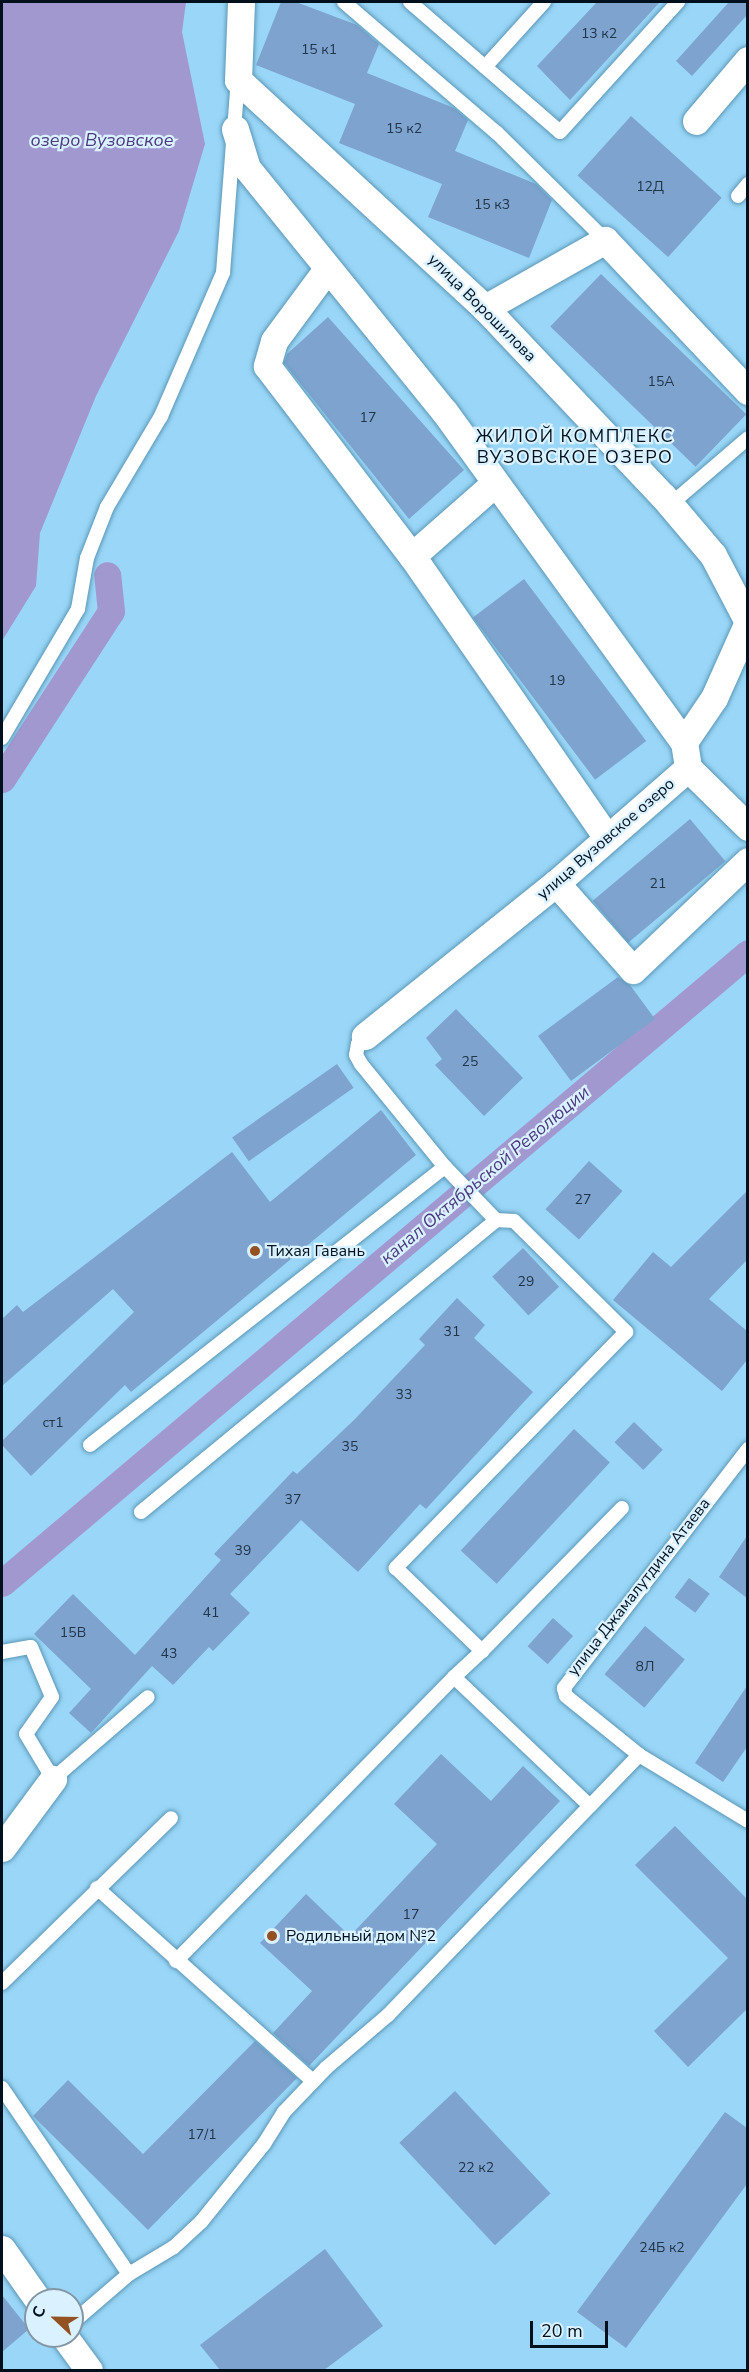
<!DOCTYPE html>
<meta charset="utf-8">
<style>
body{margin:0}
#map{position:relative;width:749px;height:2372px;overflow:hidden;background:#99d6f7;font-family:"Nunito Sans",sans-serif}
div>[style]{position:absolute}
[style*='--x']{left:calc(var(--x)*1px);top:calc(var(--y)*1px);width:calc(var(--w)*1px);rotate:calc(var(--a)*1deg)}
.water>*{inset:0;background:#a298d0}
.canal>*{height:27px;margin:-13.5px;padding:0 13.5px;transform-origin:13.5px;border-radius:13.5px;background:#a298d0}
.building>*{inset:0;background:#7ea3cf;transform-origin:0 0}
.roads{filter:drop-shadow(0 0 2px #5c97b6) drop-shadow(0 0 2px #5c97b6)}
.lane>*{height:14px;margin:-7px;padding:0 7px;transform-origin:7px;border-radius:7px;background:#fff}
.street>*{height:27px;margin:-13.5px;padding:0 13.5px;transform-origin:13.5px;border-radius:13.5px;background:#fff}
.dots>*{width:16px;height:16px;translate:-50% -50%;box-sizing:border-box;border:3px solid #daf1ff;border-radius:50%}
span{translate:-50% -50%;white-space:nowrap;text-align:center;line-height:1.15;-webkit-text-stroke:4.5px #daf1ff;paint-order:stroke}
.number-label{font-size:14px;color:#203549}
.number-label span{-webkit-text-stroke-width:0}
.street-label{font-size:16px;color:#00101c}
.poi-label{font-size:16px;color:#00101c}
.left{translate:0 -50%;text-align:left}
.water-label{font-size:18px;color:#4c3a7f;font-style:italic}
.neighbourhood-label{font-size:18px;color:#00101c;letter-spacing:1.5px}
.frame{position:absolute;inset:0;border:3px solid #00101c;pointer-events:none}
.north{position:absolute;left:24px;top:2288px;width:60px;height:60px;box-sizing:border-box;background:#daf1ff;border:2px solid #8397a4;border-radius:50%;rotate:292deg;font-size:16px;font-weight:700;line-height:24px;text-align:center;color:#00101c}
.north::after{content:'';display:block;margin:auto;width:21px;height:27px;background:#945121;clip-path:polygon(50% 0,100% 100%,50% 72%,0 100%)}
.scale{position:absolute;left:530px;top:2321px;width:78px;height:27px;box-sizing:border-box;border:3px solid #00101c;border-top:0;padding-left:8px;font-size:18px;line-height:21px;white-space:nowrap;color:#00101c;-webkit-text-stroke:4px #daf1ff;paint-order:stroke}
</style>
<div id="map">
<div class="water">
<div style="clip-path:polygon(2px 2px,186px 2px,182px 32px,205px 144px,179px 231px,96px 396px,40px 533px,36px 586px,2px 641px)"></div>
</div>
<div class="canal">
<div style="--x:2;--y:779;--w:200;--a:-57"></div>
<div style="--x:111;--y:611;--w:36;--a:-96"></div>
<div style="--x:2;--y:1583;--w:976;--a:-40.18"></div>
</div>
<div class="building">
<div style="clip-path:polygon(281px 2px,296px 2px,357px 25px,379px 44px,367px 73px,454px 108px,468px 120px,455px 151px,536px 184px,552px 200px,529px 258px,428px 217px,442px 184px,339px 143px,355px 104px,256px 65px)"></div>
<div style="clip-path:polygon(597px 2px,660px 2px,570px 100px,537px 66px)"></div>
<div style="clip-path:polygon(729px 2px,747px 2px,747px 15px,692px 76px,676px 61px)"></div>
<div style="left:631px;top:116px;width:122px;height:80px;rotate:42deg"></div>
<div style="left:601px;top:274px;width:202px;height:73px;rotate:44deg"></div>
<div style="clip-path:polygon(328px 317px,464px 470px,409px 519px,284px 363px,287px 354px)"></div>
<div style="left:524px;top:579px;width:203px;height:64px;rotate:53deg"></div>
<div style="left:690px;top:819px;width:55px;height:127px;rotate:50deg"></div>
<div style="clip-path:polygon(618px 977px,630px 985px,655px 1019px,571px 1081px,538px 1036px)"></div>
<div style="clip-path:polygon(456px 1009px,523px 1078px,484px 1116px,435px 1065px,442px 1059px,426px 1038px)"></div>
<div style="left:337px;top:1064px;width:29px;height:128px;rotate:55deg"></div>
<div style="clip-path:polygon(381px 1110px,416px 1155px,131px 1392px,125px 1385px,31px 1476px,2px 1445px,2px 1441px,134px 1312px,113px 1289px,2px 1386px,2px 1319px,17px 1305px,23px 1312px,232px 1152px,270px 1202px)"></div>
<div style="left:589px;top:1161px;width:45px;height:65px;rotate:42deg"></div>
<div style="clip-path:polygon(747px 1191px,747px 1260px,709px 1299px,747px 1331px,747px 1360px,722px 1391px,613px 1300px,653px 1252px,671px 1267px)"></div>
<div style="left:523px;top:1248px;width:53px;height:42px;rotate:47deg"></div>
<div style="clip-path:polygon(457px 1298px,485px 1325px,474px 1338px,533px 1392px,426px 1509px,420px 1504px,358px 1572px,301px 1520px,230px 1594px,250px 1613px,213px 1651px,209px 1647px,173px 1685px,152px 1666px,91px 1733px,69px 1713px,91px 1689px,34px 1634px,73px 1594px,135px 1655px,221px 1560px,214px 1554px,293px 1471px,297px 1474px,354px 1420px,425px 1345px,419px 1339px)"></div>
<div style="left:634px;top:1422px;width:40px;height:28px;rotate:44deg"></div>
<div style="left:574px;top:1429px;width:49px;height:166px;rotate:43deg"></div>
<div style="clip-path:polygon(747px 1536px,747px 1598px,719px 1577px)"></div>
<div style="left:689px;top:1578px;width:26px;height:24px;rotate:37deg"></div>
<div style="left:553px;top:1618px;width:27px;height:38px;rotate:42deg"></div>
<div style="left:645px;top:1626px;width:52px;height:63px;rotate:40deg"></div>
<div style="clip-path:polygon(747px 1686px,747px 1747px,723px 1782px,695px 1763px)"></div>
<div style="clip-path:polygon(441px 1754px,491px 1801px,523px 1766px,560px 1801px,309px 2066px,273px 2033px,312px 1991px,260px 1943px,306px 1894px,350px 1936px,437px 1844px,394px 1804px)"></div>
<div style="clip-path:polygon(675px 1826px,747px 1899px,747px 2009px,688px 2067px,654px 2031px,728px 1958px,635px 1865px)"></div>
<div style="clip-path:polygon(255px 2041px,297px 2078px,148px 2230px,33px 2116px,68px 2080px,143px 2154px)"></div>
<div style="left:455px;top:2091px;width:140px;height:76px;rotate:47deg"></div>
<div style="clip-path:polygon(725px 2112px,747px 2128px,747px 2184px,626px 2348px,577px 2312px)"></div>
<div style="clip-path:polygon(325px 2249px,383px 2326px,324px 2370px,220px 2370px,200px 2345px)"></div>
<div style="clip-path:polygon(2px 2295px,29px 2329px,2px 2352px)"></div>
</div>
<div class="roads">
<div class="lane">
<div style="--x:344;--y:2;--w:201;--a:40.6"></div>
<div style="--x:497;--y:133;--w:152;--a:44.7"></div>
<div style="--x:410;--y:2;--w:198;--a:40.9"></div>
<div style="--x:560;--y:132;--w:176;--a:-47.8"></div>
<div style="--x:485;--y:67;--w:88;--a:-47.8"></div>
<div style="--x:738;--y:196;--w:16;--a:-50"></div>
<div style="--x:671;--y:504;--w:101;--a:-40.6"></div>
<div style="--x:2;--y:738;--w:150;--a:-59.5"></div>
<div style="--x:78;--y:609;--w:52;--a:-80"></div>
<div style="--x:87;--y:558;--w:55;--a:-68.6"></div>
<div style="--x:107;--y:507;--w:106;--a:-59.3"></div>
<div style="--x:161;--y:416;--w:156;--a:-66.6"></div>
<div style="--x:223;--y:273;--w:194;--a:-85.6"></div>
<div style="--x:365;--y:1036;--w:11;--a:131"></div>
<div style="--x:358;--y:1044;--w:11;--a:100"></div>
<div style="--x:356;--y:1055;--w:10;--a:61"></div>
<div style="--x:361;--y:1064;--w:133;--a:50.8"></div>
<div style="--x:445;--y:1167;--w:74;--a:46.1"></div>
<div style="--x:90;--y:1445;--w:451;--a:-38.1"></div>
<div style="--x:748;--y:1449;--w:302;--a:127.6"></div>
<div style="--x:564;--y:1688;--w:8;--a:76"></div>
<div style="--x:566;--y:1696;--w:94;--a:38.9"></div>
<div style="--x:639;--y:1755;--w:127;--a:31.2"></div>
<div style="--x:141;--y:1512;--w:460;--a:-39.4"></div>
<div style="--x:496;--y:1220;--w:18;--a:3"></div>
<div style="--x:514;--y:1221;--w:158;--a:44.7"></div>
<div style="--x:626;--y:1332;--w:330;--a:134.3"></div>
<div style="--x:396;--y:1568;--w:120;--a:44"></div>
<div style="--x:482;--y:1651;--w:38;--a:137"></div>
<div style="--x:454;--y:1677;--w:187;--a:43.5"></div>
<div style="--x:590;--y:1806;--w:71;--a:-46.1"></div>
<div style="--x:482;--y:1651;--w:200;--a:-45.6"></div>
<div style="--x:2;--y:1652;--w:29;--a:-10"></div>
<div style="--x:31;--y:1647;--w:54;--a:67.2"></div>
<div style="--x:52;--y:1697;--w:45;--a:125.1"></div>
<div style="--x:26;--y:1734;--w:52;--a:59"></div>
<div style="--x:53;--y:1779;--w:125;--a:-40.8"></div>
<div style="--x:97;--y:1888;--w:290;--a:41.8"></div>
<div style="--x:176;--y:1961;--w:397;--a:-45.6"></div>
<div style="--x:2;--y:1983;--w:236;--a:-44.3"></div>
<div style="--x:2;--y:2088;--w:225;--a:55.7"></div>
<div style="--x:129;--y:2274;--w:75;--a:139.3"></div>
<div style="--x:129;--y:2274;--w:52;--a:-31"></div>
<div style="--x:174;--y:2247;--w:37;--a:-43"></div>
<div style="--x:201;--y:2222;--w:100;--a:-51.1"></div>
<div style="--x:264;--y:2144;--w:38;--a:-58"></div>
<div style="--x:284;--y:2112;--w:61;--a:-46.3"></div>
<div style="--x:326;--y:2068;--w:82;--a:-40.5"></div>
<div style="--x:388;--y:2015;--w:291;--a:-46"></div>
</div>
<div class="street">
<div style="--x:241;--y:2;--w:78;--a:92.2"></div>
<div style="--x:238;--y:80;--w:336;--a:42.7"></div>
<div style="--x:485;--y:308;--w:259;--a:46.6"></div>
<div style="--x:663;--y:496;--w:77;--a:49.7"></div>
<div style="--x:713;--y:555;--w:76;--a:62.4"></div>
<div style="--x:696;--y:121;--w:80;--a:-49.6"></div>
<div style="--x:235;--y:129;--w:41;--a:72.9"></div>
<div style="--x:247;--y:168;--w:313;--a:51"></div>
<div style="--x:444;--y:411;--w:409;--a:54.1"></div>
<div style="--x:684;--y:742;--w:26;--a:81"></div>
<div style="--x:688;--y:768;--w:175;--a:138.9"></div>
<div style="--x:556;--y:883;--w:245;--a:141.3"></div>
<div style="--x:327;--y:269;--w:89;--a:126.4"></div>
<div style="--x:274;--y:341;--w:26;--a:106"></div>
<div style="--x:267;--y:366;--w:239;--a:52.7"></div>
<div style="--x:412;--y:556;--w:341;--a:55.3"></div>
<div style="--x:485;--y:308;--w:138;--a:-29.5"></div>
<div style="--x:605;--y:240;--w:208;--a:46.6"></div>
<div style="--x:412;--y:556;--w:111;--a:-41.3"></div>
<div style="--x:684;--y:742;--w:53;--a:-55.7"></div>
<div style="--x:714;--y:698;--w:83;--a:-65.9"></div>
<div style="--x:688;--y:768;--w:84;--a:44.5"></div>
<div style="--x:556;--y:883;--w:116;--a:48.5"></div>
<div style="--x:633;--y:970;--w:158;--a:-43.5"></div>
<div style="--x:2;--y:1848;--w:86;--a:-53.5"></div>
<div style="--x:2;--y:2249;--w:62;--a:54.8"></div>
<div style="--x:64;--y:2336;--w:42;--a:53.7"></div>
</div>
</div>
<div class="dots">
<div style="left:255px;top:1251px;background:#945121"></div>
<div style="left:272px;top:1936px;background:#945121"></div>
</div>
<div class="number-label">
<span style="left:599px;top:34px">13 к2</span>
<span style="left:319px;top:50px">15 к1</span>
<span style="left:404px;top:129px">15 к2</span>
<span style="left:650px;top:187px">12Д</span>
<span style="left:492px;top:205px">15 к3</span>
<span style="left:661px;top:382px">15А</span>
<span style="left:368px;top:418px">17</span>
<span style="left:557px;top:681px">19</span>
<span style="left:658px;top:884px">21</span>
<span style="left:470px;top:1062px">25</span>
<span style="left:583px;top:1200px">27</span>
<span style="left:526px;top:1282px">29</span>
<span style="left:452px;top:1332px">31</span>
<span style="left:404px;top:1395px">33</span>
<span style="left:53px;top:1423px">ст1</span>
<span style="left:350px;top:1447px">35</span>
<span style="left:293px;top:1500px">37</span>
<span style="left:243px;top:1551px">39</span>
<span style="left:211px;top:1613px">41</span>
<span style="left:73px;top:1633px">15В</span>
<span style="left:169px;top:1654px">43</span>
<span style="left:645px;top:1667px">8Л</span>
<span style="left:411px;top:1915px">17</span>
<span style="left:202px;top:2135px">17/1</span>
<span style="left:476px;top:2168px">22 к2</span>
<span style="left:662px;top:2248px">24Б к2</span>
</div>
<div class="street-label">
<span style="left:482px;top:308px;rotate:45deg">улица Ворошилова</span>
<span style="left:606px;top:839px;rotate:-41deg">улица Вузовское озеро</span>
<span style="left:639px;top:1587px;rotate:-52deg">улица Джамалутдина Атаева</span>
</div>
<div class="poi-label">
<span class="left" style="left:267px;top:1251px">Тихая Гавань</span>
<span class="left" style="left:286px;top:1936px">Родильный дом №2</span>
</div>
<div class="water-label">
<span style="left:102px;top:140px">озеро Вузовское</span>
<span style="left:485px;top:1175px;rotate:-40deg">канал Октябрьской Революции</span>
</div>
<div class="neighbourhood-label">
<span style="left:575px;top:447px">ЖИЛОЙ КОМПЛЕКС<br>ВУЗОВСКОЕ ОЗЕРО</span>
</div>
<div class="frame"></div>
<div class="north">С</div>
<div class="scale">20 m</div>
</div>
